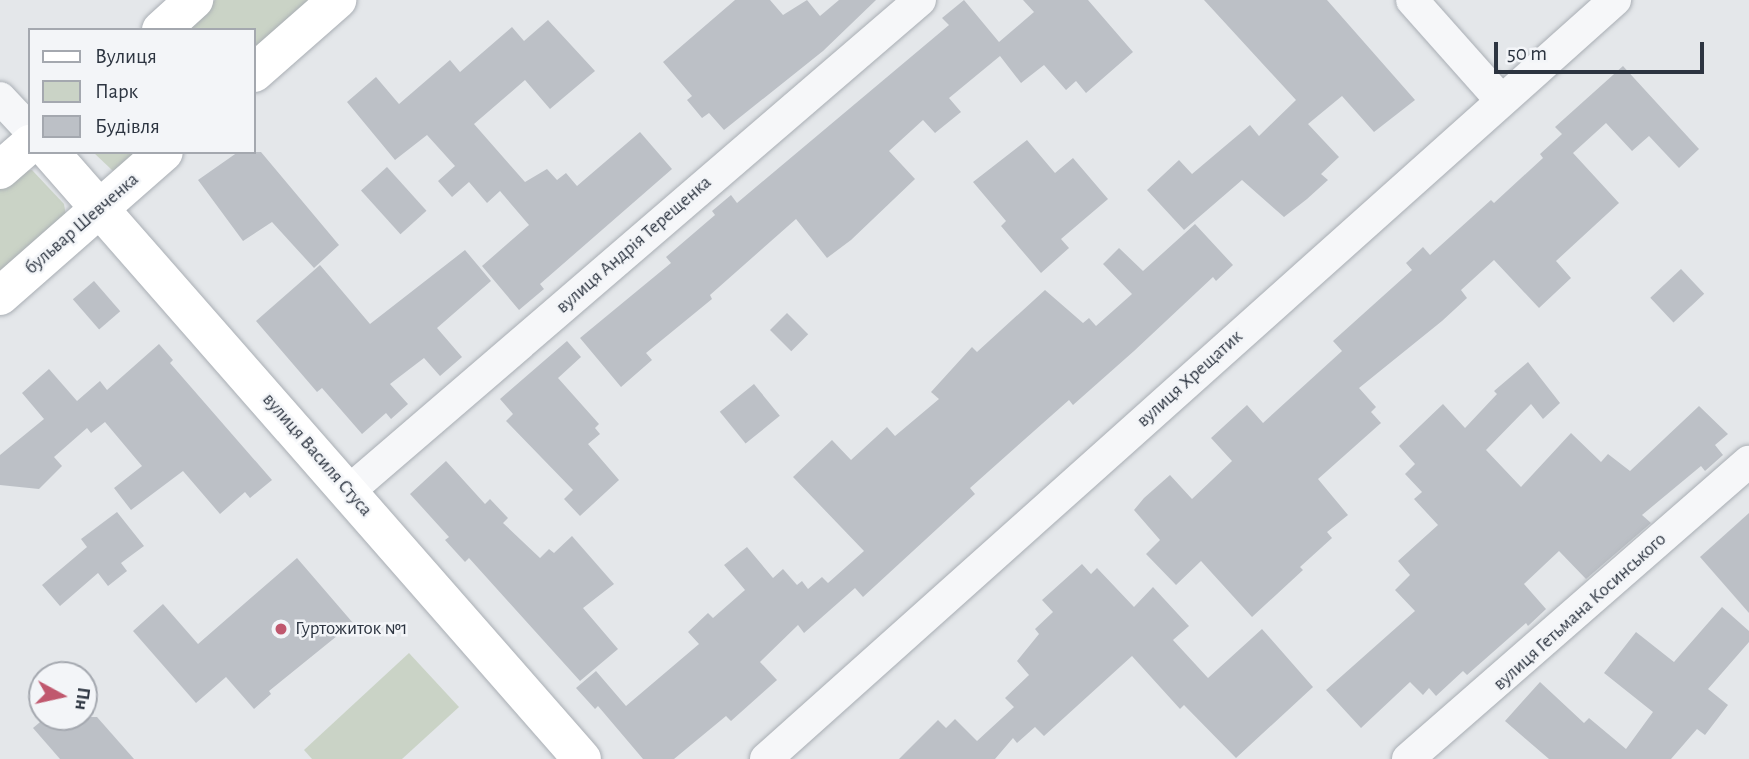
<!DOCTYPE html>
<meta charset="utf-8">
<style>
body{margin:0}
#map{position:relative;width:1749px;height:759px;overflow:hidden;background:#e4e7ea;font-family:"Alegreya Sans",sans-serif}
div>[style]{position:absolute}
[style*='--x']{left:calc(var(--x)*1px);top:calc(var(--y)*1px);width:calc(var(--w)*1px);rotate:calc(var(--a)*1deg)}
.green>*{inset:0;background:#cad3c6}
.building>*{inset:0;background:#bcc0c6;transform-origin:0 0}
.roads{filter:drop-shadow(0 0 2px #a9aeb4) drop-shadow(0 0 2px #a9aeb4)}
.street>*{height:32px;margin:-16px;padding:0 16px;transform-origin:16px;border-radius:16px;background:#f6f7f9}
.secondary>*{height:38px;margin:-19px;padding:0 19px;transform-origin:19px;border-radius:19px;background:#fff}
.dots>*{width:19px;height:19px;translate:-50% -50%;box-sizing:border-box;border:4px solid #f3f5f8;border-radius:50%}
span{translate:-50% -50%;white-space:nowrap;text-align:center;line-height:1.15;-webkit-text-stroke:5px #f3f5f8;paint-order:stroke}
.street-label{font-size:19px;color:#2d3541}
.poi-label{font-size:19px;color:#2d3541}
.left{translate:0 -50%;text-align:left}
.legend{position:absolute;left:28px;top:28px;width:228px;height:126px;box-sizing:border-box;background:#f3f5f8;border:2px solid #a4a8af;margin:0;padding:9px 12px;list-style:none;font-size:21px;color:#2d3541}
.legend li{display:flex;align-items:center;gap:14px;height:35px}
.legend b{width:35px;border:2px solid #a4a8af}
.north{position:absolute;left:28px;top:661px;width:70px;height:70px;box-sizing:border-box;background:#f3f5f8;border:2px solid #a4a8af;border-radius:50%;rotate:98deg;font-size:19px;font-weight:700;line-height:28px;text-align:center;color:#2d3541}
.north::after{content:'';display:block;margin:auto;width:24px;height:32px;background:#c0586e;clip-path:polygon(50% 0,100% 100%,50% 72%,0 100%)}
.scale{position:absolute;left:1494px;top:42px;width:210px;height:32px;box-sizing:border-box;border:4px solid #2d3541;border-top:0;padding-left:9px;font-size:21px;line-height:24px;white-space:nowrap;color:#2d3541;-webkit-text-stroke:5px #f3f5f8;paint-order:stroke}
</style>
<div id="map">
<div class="green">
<div style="clip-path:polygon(215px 0,314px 0,254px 53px,254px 30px,181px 30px)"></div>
<div style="clip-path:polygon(93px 152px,140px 152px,113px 171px)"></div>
<div style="clip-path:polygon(32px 170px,64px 204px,66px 216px,0 276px,0 189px,21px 171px)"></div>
<div style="clip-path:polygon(409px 653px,459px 707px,402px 759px,312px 759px,304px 750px)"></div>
</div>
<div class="building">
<div style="clip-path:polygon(735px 0,770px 0,783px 15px,807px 0,820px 16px,839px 0,876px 0,823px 51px,724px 130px,709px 113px,702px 118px,687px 100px,692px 96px,663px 62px)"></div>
<div style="clip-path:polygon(964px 0,999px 42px,1034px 12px,1023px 0,1088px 0,1133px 52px,1086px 93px,1076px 81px,1066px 90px,1044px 65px,1021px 83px,1000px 56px,949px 98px,961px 112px,935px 133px,923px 120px,889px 151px,915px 179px,851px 240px,827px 258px,796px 219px,710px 295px,712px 299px,646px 353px,652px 360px,621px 387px,580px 338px,671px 263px,666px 257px,715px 215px,712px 211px,731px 195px,737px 203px,949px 25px,942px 18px)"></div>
<div style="clip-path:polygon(1204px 0,1327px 0,1415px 100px,1374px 132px,1342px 96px,1308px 124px,1339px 157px,1321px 174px,1328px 180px,1307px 199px,1284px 217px,1242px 180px,1184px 230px,1147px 190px,1179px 160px,1192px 174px,1250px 125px,1259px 136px,1296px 100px)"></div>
<div style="clip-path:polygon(548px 20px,595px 71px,550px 109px,525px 80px,474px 124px,525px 182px,547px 169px,557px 180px,566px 173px,577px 186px,640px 132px,672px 169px,540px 284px,544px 289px,519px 310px,482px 266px,529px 225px,500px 191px,487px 203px,469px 182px,452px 197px,438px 181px,455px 166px,427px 135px,395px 160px,347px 102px,376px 77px,399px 104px,450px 60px,460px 72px,512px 27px,524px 41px)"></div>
<div style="clip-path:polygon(1623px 66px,1699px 149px,1679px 168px,1649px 136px,1632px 151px,1606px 123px,1573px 153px,1619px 203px,1556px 261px,1571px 278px,1539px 308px,1494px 260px,1461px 290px,1467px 298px,1442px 321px,1359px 388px,1376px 407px,1371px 412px,1381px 423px,1318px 479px,1348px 515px,1327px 532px,1332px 538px,1300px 567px,1303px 570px,1252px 617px,1201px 561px,1176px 585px,1146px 554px,1160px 540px,1134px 510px,1144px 498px,1170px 475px,1192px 499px,1232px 461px,1211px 438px,1247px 405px,1263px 423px,1342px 351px,1333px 341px,1412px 270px,1406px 263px,1423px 247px,1430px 255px,1491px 200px,1494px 203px,1543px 158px,1540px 154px,1562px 134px,1555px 127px)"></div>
<div style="clip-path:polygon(1027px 140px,1055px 173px,1073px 158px,1108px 199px,1061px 239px,1069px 248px,1041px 273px,1001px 226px,1006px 221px,973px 182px)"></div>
<div style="clip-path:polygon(238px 152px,261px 152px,339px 245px,314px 268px,272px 222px,243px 241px,198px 180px)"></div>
<div style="left:387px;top:167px;width:59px;height:35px;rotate:48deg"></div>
<div style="clip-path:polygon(1195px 224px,1233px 265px,1216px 281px,1213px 277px,1134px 351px,1073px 405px,1069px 400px,970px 488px,975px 494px,863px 597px,855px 588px,804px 633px,798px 625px,760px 662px,777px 680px,731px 721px,726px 716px,674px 759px,643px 759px,598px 706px,595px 709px,576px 688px,596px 671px,626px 706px,699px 644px,688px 632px,708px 613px,713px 618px,745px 590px,724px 565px,747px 547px,773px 578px,783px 569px,797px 585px,802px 581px,808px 589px,822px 577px,828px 583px,864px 551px,793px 477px,832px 440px,851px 460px,887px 427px,895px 436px,939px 399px,931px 392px,972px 347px,977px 352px,1045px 290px,1083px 323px,1089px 318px,1096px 326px,1132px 294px,1103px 264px,1119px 248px,1143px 271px)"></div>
<div style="clip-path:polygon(465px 250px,491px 281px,437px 328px,462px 357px,440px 376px,424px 358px,390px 384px,408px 404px,391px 419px,386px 413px,362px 434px,322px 388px,317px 392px,256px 321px,320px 265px,370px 324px)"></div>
<div style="left:1681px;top:269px;width:34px;height:42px;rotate:47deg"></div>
<div style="left:94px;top:281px;width:40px;height:28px;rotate:49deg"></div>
<div style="left:787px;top:313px;width:30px;height:24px;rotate:45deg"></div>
<div style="clip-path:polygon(567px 341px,581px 357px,558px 378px,599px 424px,595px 428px,600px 434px,588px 444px,619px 480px,580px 516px,564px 499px,573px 490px,506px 421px,513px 414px,500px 399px)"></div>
<div style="clip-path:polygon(159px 344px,173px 360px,170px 363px,272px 480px,250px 498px,245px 492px,220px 514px,183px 471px,131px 510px,114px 488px,142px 466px,105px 422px,91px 433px,87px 428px,54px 457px,62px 466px,39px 489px,0 485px,0 455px,44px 419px,22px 393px,49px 369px,77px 401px,100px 381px,107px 390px)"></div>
<div style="clip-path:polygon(1528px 362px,1560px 403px,1543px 419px,1531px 404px,1486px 450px,1521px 487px,1571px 433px,1601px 462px,1608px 454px,1630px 471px,1699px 406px,1728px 434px,1715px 445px,1723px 455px,1705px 471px,1701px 466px,1642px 515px,1651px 523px,1586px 579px,1559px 551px,1524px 584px,1546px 609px,1528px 626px,1526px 623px,1467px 675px,1463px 671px,1436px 696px,1429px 688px,1423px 695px,1410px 682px,1361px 728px,1326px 690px,1415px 611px,1395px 590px,1410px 575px,1398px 561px,1438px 525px,1414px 499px,1422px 492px,1405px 474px,1415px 464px,1399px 446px,1443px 404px,1465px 428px,1497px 394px,1494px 391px)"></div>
<div style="left:754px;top:384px;width:41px;height:44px;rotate:51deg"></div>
<div style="clip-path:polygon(446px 461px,485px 504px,490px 499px,508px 518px,503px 523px,540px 558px,549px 549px,554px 553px,572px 536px,614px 584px,583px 608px,618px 649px,580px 681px,469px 558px,465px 562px,445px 540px,449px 537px,410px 494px)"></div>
<div style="clip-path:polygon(117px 512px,144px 546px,121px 563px,127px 571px,108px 586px,98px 573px,60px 606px,42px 585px,87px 547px,81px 539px)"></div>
<div style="clip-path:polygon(1749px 513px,1749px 613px,1700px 557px)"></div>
<div style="clip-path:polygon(297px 558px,353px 623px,269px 691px,271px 694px,254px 709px,226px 677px,196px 703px,133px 631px,163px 604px,198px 644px)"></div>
<div style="clip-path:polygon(1082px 564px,1091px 574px,1097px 568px,1134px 607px,1153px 587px,1189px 626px,1173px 640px,1208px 678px,1262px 629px,1313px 687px,1236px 758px,1184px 705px,1180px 709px,1132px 656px,1044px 736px,1035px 727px,1017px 743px,1013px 738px,995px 759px,899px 759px,938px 720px,946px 728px,955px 719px,977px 741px,1014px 707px,1005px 698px,1029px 675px,1017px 661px,1039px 634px,1035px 629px,1053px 612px,1042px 600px)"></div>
<div style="clip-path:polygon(1722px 607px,1749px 631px,1749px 642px,1708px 689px,1728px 705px,1705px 735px,1697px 729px,1671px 759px,1549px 759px,1505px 721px,1540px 682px,1584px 723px,1589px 718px,1626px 749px,1653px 712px,1604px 673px,1636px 632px,1674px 662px)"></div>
<div style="clip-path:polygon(46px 717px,97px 717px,134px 759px,60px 759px,33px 728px)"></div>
</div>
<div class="roads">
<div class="street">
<div style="--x:1412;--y:0;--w:132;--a:48.4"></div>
<div style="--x:0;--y:98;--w:44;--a:46.8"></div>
<div style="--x:349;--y:491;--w:753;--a:-40.69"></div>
<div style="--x:766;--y:759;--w:1139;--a:-41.8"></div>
<div style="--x:1408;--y:759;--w:452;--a:-41.1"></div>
</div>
<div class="secondary">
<div style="--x:161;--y:30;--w:45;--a:-42.3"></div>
<div style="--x:254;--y:73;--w:111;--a:-41.3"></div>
<div style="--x:50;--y:152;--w:807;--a:48.77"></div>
<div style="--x:0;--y:170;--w:40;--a:-41"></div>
<div style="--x:0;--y:296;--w:218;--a:-41.3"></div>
</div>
</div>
<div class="dots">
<div style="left:281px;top:629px;background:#c0586e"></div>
</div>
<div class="street-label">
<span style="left:82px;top:224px;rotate:-41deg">бульвар Шевченка</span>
<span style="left:634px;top:245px;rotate:-41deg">вулиця Андрія Терещенка</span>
<span style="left:1190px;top:379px;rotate:-42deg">вулиця Хрещатик</span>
<span style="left:317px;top:455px;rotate:49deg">вулиця Василя Стуса</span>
<span style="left:1580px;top:612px;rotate:-42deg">вулиця Гетьмана Косинського</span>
</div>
<div class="poi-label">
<span class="left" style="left:295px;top:629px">Гуртожиток №1</span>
</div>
<ul class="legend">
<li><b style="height:9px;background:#fff"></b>Вулиця</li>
<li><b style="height:19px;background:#cad3c6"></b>Парк</li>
<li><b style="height:19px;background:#bcc0c6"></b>Будівля</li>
</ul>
<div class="north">Пн</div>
<div class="scale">50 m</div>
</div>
